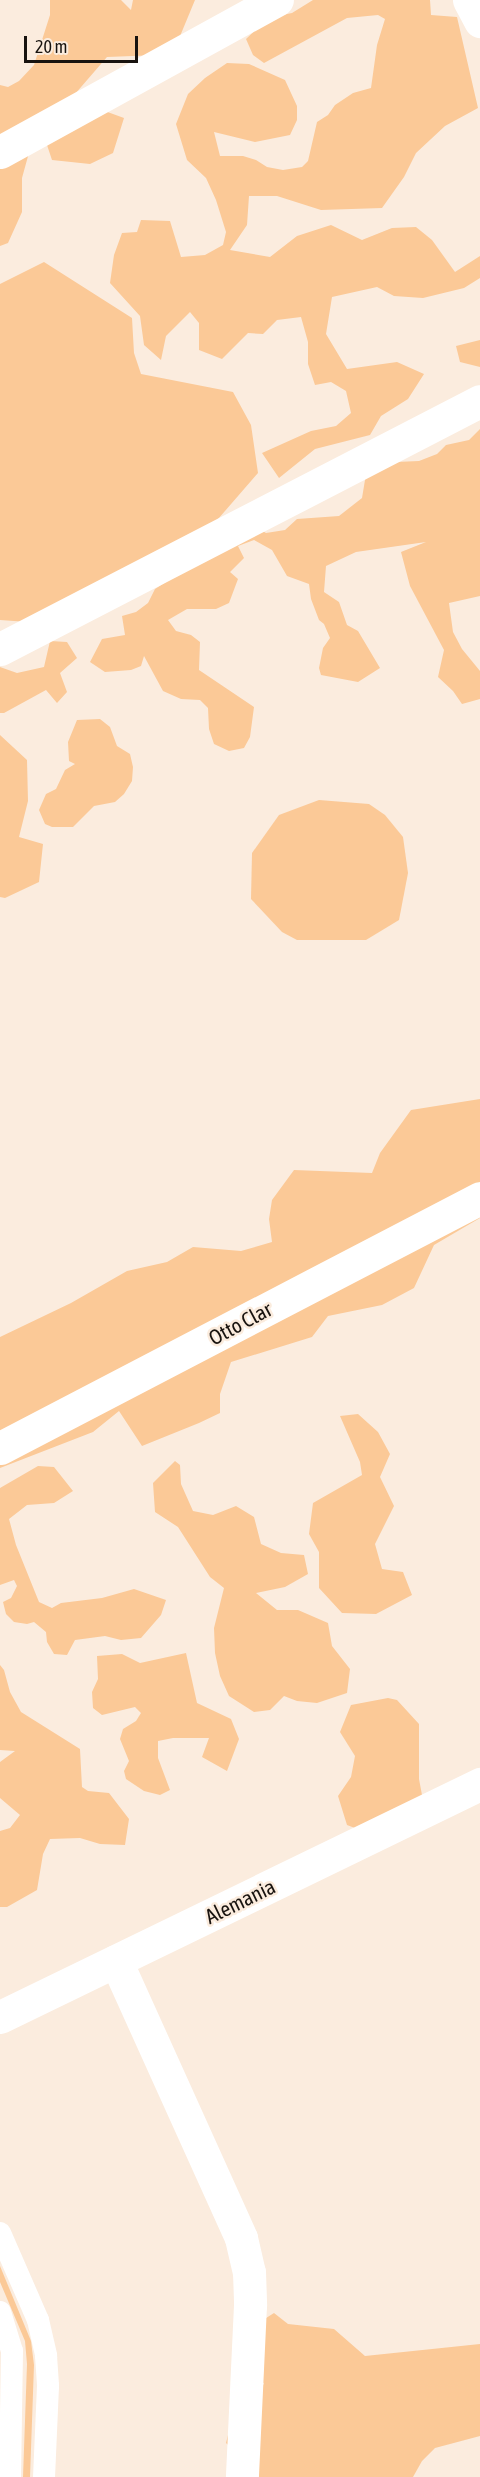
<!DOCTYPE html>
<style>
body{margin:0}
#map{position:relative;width:480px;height:2477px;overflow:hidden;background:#fbecde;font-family:"Asap Condensed",sans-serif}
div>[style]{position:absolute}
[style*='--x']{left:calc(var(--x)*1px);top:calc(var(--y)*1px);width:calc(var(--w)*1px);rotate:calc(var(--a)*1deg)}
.green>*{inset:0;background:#fbc997}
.service>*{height:22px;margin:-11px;padding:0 11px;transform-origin:11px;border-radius:11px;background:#fff}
.minor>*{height:33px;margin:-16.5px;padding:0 16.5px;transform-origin:16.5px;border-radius:16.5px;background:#fff}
span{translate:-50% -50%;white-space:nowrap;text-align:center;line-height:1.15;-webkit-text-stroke:5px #fbecde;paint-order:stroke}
.street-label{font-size:21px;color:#18130f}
.scale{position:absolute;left:24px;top:36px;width:114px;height:27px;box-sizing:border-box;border:3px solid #18130f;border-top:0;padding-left:8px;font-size:18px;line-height:21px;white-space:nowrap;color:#18130f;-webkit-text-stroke:4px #fbecde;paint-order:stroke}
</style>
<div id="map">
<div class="green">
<div style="clip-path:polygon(50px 0,121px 0,131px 10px,133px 0,195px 0,178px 41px,159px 55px,107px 57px,75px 94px,102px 110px,124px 118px,113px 153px,90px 164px,52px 160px,47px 145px,30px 149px,22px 178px,22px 212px,8px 243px,0 246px,0 85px,8px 87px,19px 81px,34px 65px,50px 15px)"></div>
<div style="clip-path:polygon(313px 0,430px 0,431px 15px,457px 17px,478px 108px,445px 126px,416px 153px,404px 177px,382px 208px,321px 210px,277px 196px,249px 196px,247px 225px,230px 250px,270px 257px,297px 236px,331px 225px,362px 240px,392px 228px,416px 227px,432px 240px,455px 272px,480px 256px,480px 278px,464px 288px,423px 298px,394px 296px,377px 287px,332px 297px,326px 334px,347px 369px,397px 362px,424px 374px,408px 399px,381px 416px,370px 435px,315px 449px,279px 478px,262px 453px,311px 431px,336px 426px,351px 413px,346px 391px,331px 382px,315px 385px,308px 364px,308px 342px,301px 317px,277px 320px,263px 334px,248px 333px,222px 359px,199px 350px,199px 323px,190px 312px,166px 336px,161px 360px,144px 345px,140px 316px,110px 283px,114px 255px,122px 233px,137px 232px,141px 220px,170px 221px,181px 257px,205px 255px,223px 245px,226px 232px,216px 200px,206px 178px,187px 160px,176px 124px,188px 94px,205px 78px,227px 63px,249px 64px,285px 80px,297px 106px,297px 120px,290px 135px,255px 142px,214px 132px,220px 156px,243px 156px,256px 160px,267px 167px,283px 170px,302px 167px,308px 161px,317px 122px,328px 115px,335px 105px,353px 93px,371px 88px,377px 45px,385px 19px,378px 15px,347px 18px,264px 63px,253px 55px,246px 39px,268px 18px,292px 13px)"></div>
<div style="clip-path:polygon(44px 262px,132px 318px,134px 353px,141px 374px,233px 392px,251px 425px,258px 473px,192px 549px,42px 623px,0 620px,0 284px)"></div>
<div style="clip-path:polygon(480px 340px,480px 367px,460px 362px,456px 346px)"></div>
<div style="clip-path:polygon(480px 429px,480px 596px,449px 603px,453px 632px,462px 649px,480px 671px,480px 699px,462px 704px,453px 691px,438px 677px,444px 650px,410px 586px,401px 552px,426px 542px,356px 552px,326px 566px,324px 592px,339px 602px,347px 625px,358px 631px,380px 668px,358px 682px,321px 675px,319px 668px,323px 648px,330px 638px,324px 624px,319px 620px,311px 599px,309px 584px,287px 576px,272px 550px,254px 540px,238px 546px,244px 558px,230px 572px,238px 579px,229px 603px,216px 609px,187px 609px,168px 620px,176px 631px,191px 635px,200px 642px,199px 670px,254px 707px,250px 737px,244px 748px,229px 751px,214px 744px,209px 729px,208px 708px,200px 700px,181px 699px,163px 691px,144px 656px,141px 666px,131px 670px,105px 672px,90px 662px,102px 639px,125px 635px,122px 616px,136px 612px,148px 603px,155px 589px,254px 526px,266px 533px,285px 530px,297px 519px,339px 516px,362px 498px,366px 474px,396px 462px,419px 461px,437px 454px,446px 445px,469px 440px)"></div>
<div style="clip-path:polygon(50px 641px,67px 642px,77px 658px,60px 673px,67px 692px,57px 703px,46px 690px,4px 713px,0 713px,0 667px,17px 673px,44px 667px)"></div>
<div style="clip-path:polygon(100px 719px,110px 727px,117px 746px,130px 754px,133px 767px,132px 781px,124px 794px,115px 802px,94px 806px,73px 827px,52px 827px,45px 824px,39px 810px,46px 794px,56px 789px,65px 770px,75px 764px,69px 761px,68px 742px,77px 720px)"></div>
<div style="clip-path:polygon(0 735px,27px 760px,28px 801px,19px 837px,43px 844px,39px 882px,5px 898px,0 897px)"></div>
<div style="clip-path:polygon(319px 800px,369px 804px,385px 815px,403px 837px,408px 873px,399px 920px,366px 940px,297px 940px,282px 932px,251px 899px,252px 853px,279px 815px)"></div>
<div style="clip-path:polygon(480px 1099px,480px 1218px,434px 1245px,414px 1288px,382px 1305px,328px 1316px,312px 1337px,231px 1362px,220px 1394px,220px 1413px,199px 1423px,142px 1446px,119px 1411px,93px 1432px,0 1468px,0 1337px,71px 1303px,127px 1271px,167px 1262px,193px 1247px,241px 1251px,272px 1242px,269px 1219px,272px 1200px,294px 1170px,372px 1173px,380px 1153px,411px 1110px)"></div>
<div style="clip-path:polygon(358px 1414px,378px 1432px,390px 1454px,380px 1477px,394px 1506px,375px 1544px,382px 1569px,403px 1572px,412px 1595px,376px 1614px,342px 1613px,319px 1588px,319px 1552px,309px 1534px,313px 1503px,362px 1475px,360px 1462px,340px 1416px)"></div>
<div style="clip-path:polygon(175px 1461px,180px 1465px,181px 1484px,193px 1511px,213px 1515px,236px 1506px,254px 1517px,261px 1544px,281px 1553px,304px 1555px,308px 1574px,285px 1587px,256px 1593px,277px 1610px,298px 1610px,328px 1623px,332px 1646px,350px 1669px,347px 1693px,317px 1703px,297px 1701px,284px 1696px,270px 1710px,254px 1712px,229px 1696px,220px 1676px,215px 1653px,214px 1628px,224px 1588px,210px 1577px,178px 1527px,155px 1512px,153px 1483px)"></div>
<div style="clip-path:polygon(38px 1466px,54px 1467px,73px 1491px,54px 1503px,27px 1505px,9px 1519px,16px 1545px,39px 1602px,52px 1608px,61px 1603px,102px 1598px,134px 1589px,166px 1600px,161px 1615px,141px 1638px,121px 1640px,105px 1636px,75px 1640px,67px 1655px,54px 1654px,47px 1642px,46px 1632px,34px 1622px,27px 1624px,14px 1622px,6px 1614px,3px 1602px,11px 1598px,17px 1586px,14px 1580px,0 1585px,0 1488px)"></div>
<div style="clip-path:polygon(186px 1653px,197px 1703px,231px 1719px,239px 1739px,227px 1771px,202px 1757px,209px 1738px,173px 1738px,158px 1741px,158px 1758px,170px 1790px,160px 1795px,144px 1791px,126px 1779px,124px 1771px,129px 1761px,120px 1739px,123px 1729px,136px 1721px,141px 1713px,135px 1707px,102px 1715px,93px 1708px,92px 1692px,98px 1679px,97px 1656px,122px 1654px,140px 1663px)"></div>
<div style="clip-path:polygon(0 1665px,4px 1670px,10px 1692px,21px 1712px,80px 1749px,82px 1787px,88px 1791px,109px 1793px,129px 1819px,125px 1845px,100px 1844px,80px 1838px,50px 1839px,43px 1854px,37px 1890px,7px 1907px,0 1907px,0 1831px,10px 1828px,20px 1815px,0 1798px,0 1762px,15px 1751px,0 1750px)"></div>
<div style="clip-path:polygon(388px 1698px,397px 1700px,419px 1724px,419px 1779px,422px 1795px,373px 1835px,347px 1825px,338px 1796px,351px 1777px,355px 1756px,340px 1732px,351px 1705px)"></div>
<div style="clip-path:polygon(0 2266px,31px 2341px,34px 2365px,30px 2477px,23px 2477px,27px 2364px,25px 2341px,0 2282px)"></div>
<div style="clip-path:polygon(274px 2313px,288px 2324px,334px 2329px,365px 2356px,480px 2344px,480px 2436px,435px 2448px,422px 2461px,413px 2477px,254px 2477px,252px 2467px,226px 2443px,236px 2403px,264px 2384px,233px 2339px)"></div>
</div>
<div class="service">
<div style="--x:0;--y:2233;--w:95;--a:66.4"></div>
<div style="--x:38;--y:2320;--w:37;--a:77"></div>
<div style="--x:46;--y:2356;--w:30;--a:86"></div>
<div style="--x:48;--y:2386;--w:91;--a:92.5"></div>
<div style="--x:0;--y:2312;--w:41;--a:72.9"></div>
<div style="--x:12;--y:2351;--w:126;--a:90.9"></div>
</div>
<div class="minor">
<div style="--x:469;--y:0;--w:24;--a:62"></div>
<div style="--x:0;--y:152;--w:316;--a:-28.8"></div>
<div style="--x:0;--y:649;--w:540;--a:-27.32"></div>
<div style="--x:0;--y:1448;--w:541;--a:-27.51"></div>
<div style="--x:116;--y:1961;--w:304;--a:65.7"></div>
<div style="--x:241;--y:2238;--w:35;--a:77"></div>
<div style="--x:249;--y:2272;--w:33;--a:88"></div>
<div style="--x:250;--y:2305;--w:172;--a:92.7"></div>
<div style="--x:0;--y:2017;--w:534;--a:-25.89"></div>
</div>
<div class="street-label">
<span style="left:240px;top:1323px;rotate:-28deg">Otto Clar</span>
<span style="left:240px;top:1901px;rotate:-26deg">Alemania</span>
</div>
<div class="scale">20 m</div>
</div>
